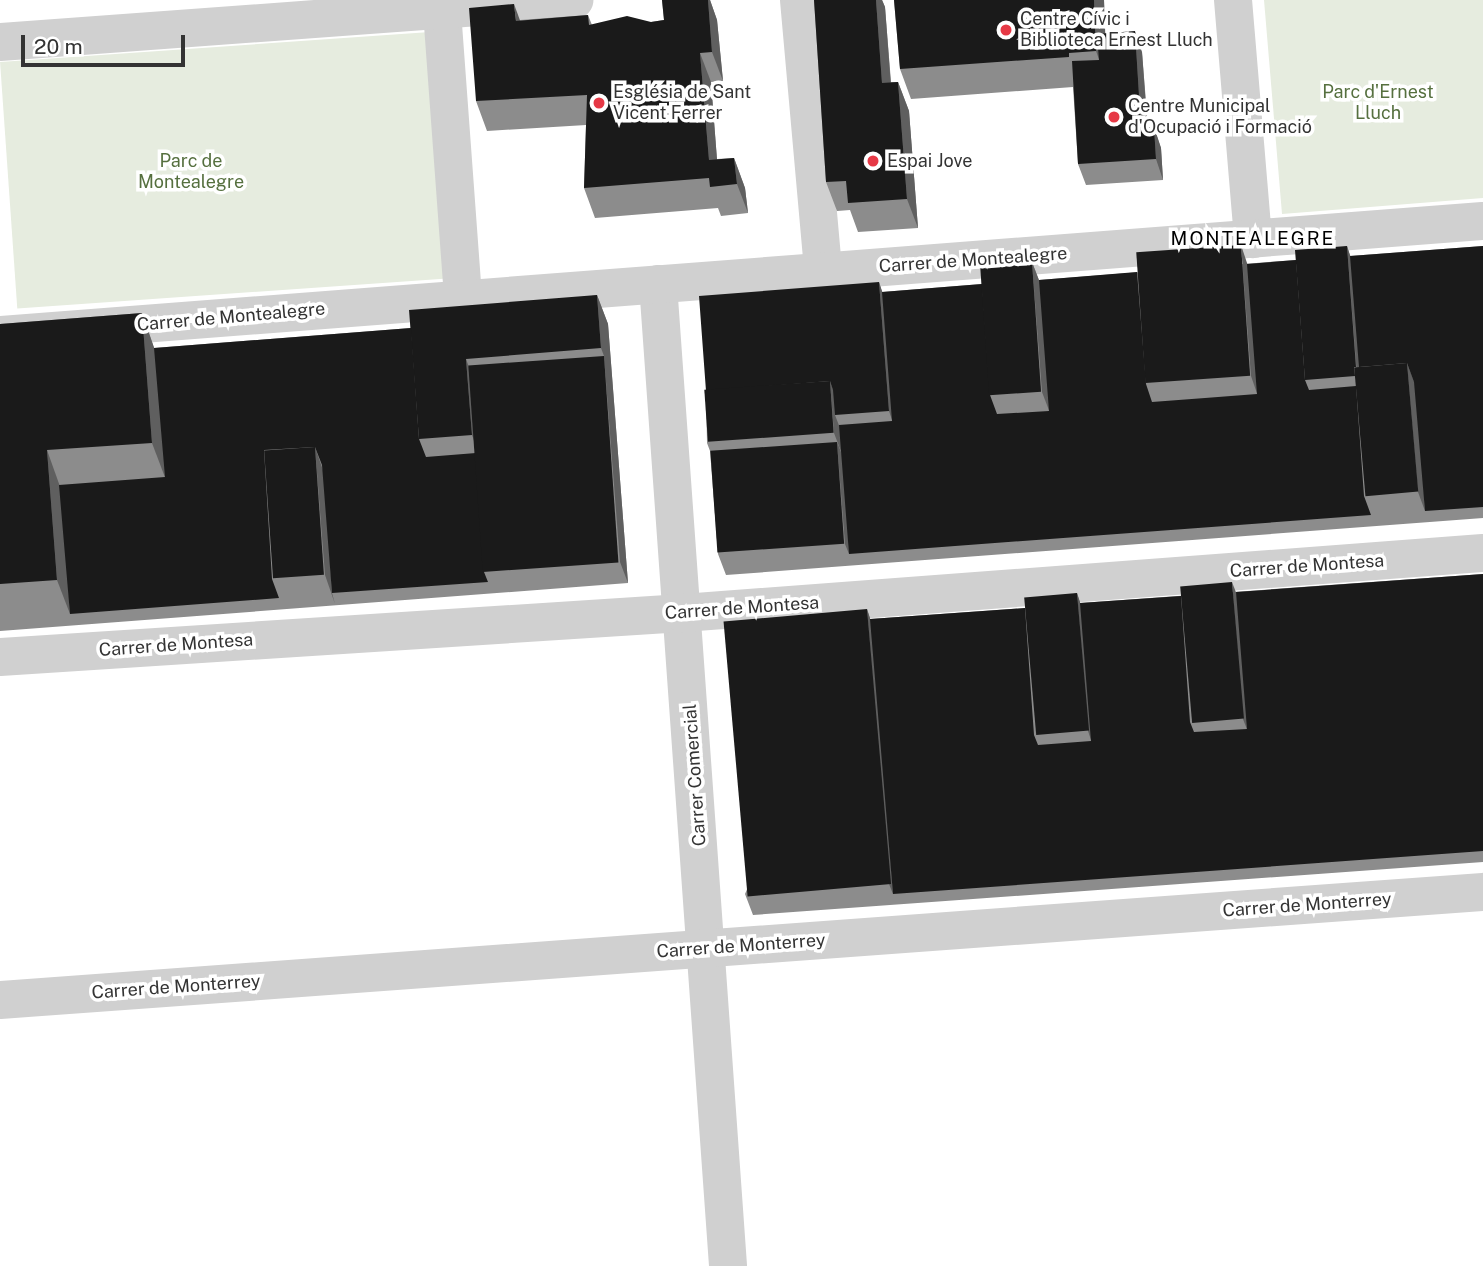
<!DOCTYPE html>
<meta charset="utf-8">
<style>
body{margin:0}
#map{position:relative;width:1483px;height:1266px;overflow:hidden;background:#fff;font-family:"Public Sans",sans-serif}
div>[style]{position:absolute}
[style*='--x']{left:calc(var(--x)*1px);top:calc(var(--y)*1px);width:calc(var(--w)*1px);rotate:calc(var(--a)*1deg)}
.green>*{inset:0;background:#e6ecdf;transform-origin:0 0}
.minor>*{height:38px;margin:-19px;padding:0 19px;transform-origin:19px;border-radius:19px;background:#d0d0d0}
.wall>*{inset:0;background:#8c8c8c}
.shaded-wall>*{inset:0;background:#5f5f5f}
.building>*{inset:0;background:#1a1a1a;transform-origin:0 0}
.dots>*{width:19px;height:19px;translate:-50% -50%;box-sizing:border-box;border:4px solid #fff;border-radius:50%}
span{translate:-50% -50%;white-space:nowrap;text-align:center;line-height:1.15;-webkit-text-stroke:7px #fff;paint-order:stroke}
.poi-label{font-size:18px;color:#333}
.left{translate:0 -50%;text-align:left}
.park-label{font-size:18px;color:#56703f}
.street-label{font-size:18px;color:#333}
.neighbourhood-label{font-size:19px;color:#000;letter-spacing:2px}
.scale{position:absolute;left:21px;top:35px;width:164px;height:32px;box-sizing:border-box;border:4px solid #333;border-top:0;padding-left:9px;font-size:21px;line-height:24px;white-space:nowrap;color:#333;-webkit-text-stroke:5px #fff;paint-order:stroke}
</style>
<div id="map">
<div class="green">
<div style="clip-path:polygon(1264px 0,1483px 0,1483px 198px,1282px 214px)"></div>
<div style="left:430px;top:32px;width:247px;height:431px;rotate:86deg"></div>
</div>
<div class="minor">
<div style="--x:799;--y:0;--w:272;--a:84.9"></div>
<div style="--x:1233;--y:0;--w:240;--a:85.2"></div>
<div style="--x:442;--y:11;--w:288;--a:85.8"></div>
<div style="--x:0;--y:42;--w:576;--a:-4.18"></div>
<div style="--x:658;--y:284;--w:984;--a:85.92"></div>
<div style="--x:0;--y:335;--w:1487;--a:-4.4"></div>
<div style="--x:0;--y:657;--w:684;--a:-3.69"></div>
<div style="--x:683;--y:613;--w:802;--a:-4.29"></div>
<div style="--x:0;--y:1000;--w:1487;--a:-4.17"></div>
</div>
<div class="wall">
<div style="clip-path:polygon(662px 0,710px 0,717px 20px,723px 81px,711px 82px,717px 159px,734px 158px,745px 188px,748px 213px,721px 216px,718px 208px,595px 218px,584px 188px,586px 125px,487px 131px,476px 101px,520px 20px,588px 15px,592px 25px,651px 22px,664px 20px)"></div>
<div style="clip-path:polygon(814px 0,882px 0,885px 7px,891px 82px,898px 82px,909px 111px,918px 228px,858px 232px,850px 210px,837px 211px,826px 182px)"></div>
<div style="clip-path:polygon(894px 0,1104px 0,1105px 33px,1142px 52px,1148px 127px,1154px 127px,1161px 148px,1163px 180px,1086px 185px,1078px 164px,1073px 87px,911px 99px,900px 69px)"></div>
<div style="clip-path:polygon(1347px 246px,1350px 256px,1483px 246px,1483px 518px,726px 575px,718px 554px,710px 451px,707px 443px,706px 391px,879px 282px,882px 292px,982px 284px,1032px 262px,1039px 280px,1296px 260px)"></div>
<div style="clip-path:polygon(597px 295px,608px 324px,628px 583px,0 631px,0 324px,142px 313px,154px 348px,411px 328px)"></div>
<div style="clip-path:polygon(1483px 574px,1483px 862px,753px 915px,745px 894px,867px 609px,870px 619px,1025px 608px,1077px 593px,1080px 603px)"></div>
</div>
<div class="shaded-wall">
<div style="clip-path:polygon(708px 0,710px 0,717px 20px,723px 81px,712px 52px)"></div>
<div style="clip-path:polygon(876px 0,882px 0,885px 7px,893px 113px,882px 83px)"></div>
<div style="clip-path:polygon(1094px 0,1104px 0,1107px 81px,1096px 51px)"></div>
<div style="clip-path:polygon(514px 4px,525px 34px,516px 21px)"></div>
<div style="clip-path:polygon(1135px 31px,1142px 52px,1149px 148px,1141px 127px)"></div>
<div style="clip-path:polygon(700px 53px,711px 82px,719px 186px,709px 160px)"></div>
<div style="clip-path:polygon(898px 82px,909px 111px,918px 228px,907px 199px)"></div>
<div style="clip-path:polygon(1154px 127px,1161px 148px,1163px 180px,1156px 159px)"></div>
<div style="clip-path:polygon(734px 158px,745px 188px,748px 213px,737px 184px)"></div>
<div style="clip-path:polygon(1241px 245px,1251px 275px,1261px 405px,1251px 376px)"></div>
<div style="clip-path:polygon(1347px 246px,1354px 267px,1361px 386px,1357px 376px)"></div>
<div style="clip-path:polygon(1032px 262px,1043px 291px,1053px 421px,1042px 392px)"></div>
<div style="clip-path:polygon(879px 282px,886px 303px,896px 432px,889px 411px)"></div>
<div style="clip-path:polygon(597px 295px,608px 324px,628px 583px,620px 562px,604px 356px,601px 348px)"></div>
<div style="clip-path:polygon(142px 313px,158px 359px,169px 488px,152px 443px)"></div>
<div style="clip-path:polygon(466px 359px,477px 389px,479px 453px,472px 435px)"></div>
<div style="clip-path:polygon(1407px 363px,1418px 392px,1425px 511px,1418px 492px)"></div>
<div style="clip-path:polygon(830px 381px,841px 411px,835px 415px,843px 436px,845px 462px,834px 433px)"></div>
<div style="clip-path:polygon(837px 442px,845px 462px,849px 554px,845px 544px)"></div>
<div style="clip-path:polygon(315px 447px,325px 476px,332px 593px,335px 604px,325px 575px)"></div>
<div style="clip-path:polygon(47px 450px,63px 495px,70px 614px,57px 580px)"></div>
<div style="clip-path:polygon(1232px 582px,1240px 603px,1251px 740px,1243px 719px)"></div>
<div style="clip-path:polygon(1077px 593px,1084px 614px,1095px 752px,1088px 731px)"></div>
<div style="clip-path:polygon(867px 609px,874px 630px,893px 894px,889px 884px)"></div>
</div>
<div class="building">
<div style="clip-path:polygon(662px 0,708px 0,712px 52px,700px 53px,709px 160px,734px 158px,737px 184px,710px 187px,709px 178px,584px 188px,587px 95px,476px 101px,469px 8px,514px 4px,516px 21px,588px 15px,589px 25px,627px 16px,651px 22px,664px 20px)"></div>
<div style="clip-path:polygon(814px 0,876px 0,882px 83px,898px 82px,907px 199px,848px 203px,846px 181px,826px 182px)"></div>
<div style="clip-path:polygon(894px 0,1094px 0,1096px 51px,1069px 53px,1069px 57px,900px 69px)"></div>
<div style="clip-path:polygon(1135px 31px,1141px 127px,1154px 127px,1156px 159px,1078px 164px,1072px 61px,1099px 60px,1097px 34px)"></div>
<div style="left:1241px;top:245px;width:131px;height:105px;rotate:86deg"></div>
<div style="clip-path:polygon(1347px 246px,1356px 367px,1354px 367px,1355px 376px,1305px 380px,1295px 250px)"></div>
<div style="clip-path:polygon(1483px 246px,1483px 507px,1425px 511px,1414px 382px,1407px 363px,1359px 367px,1350px 256px)"></div>
<div style="clip-path:polygon(1296px 260px,1305px 380px,1309px 390px,1356px 386px,1364px 496px,1371px 515px,849px 554px,839px 425px,892px 421px,882px 292px,982px 284px,990px 395px,997px 414px,1049px 411px,1039px 280px,1137px 272px,1146px 384px,1152px 402px,1205px 398px,1257px 394px,1247px 264px)"></div>
<div style="left:1032px;top:262px;width:130px;height:52px;rotate:86deg"></div>
<div style="clip-path:polygon(879px 282px,889px 411px,835px 415px,833px 390px,830px 381px,706px 391px,699px 296px)"></div>
<div style="clip-path:polygon(597px 295px,601px 348px,466px 359px,472px 435px,419px 439px,409px 310px)"></div>
<div style="clip-path:polygon(142px 313px,152px 443px,47px 450px,57px 580px,0 584px,0 324px)"></div>
<div style="clip-path:polygon(411px 328px,419px 439px,426px 457px,476px 453px,484px 572px,488px 582px,332px 593px,322px 465px,315px 447px,264px 450px,272px 579px,279px 598px,70px 614px,59px 485px,165px 477px,154px 348px)"></div>
<div style="left:604px;top:356px;width:207px;height:136px;rotate:86deg"></div>
<div style="left:1407px;top:363px;width:129px;height:53px;rotate:85deg"></div>
<div style="left:830px;top:381px;width:52px;height:126px;rotate:86deg"></div>
<div style="left:837px;top:442px;width:102px;height:127px;rotate:86deg"></div>
<div style="left:315px;top:447px;width:128px;height:51px;rotate:86deg"></div>
<div style="clip-path:polygon(1483px 574px,1483px 851px,893px 894px,870px 619px,1025px 608px,1034px 735px,1038px 745px,1091px 741px,1080px 603px,1181px 596px,1190px 722px,1194px 732px,1247px 729px,1236px 592px)"></div>
<div style="left:1232px;top:582px;width:137px;height:52px;rotate:85deg"></div>
<div style="left:1077px;top:593px;width:138px;height:53px;rotate:85deg"></div>
<div style="left:867px;top:609px;width:276px;height:144px;rotate:85deg"></div>
</div>
<div class="dots">
<div style="left:1006px;top:30px;background:#e63946"></div>
<div style="left:599px;top:103px;background:#e63946"></div>
<div style="left:1114px;top:117px;background:#e63946"></div>
<div style="left:873px;top:161px;background:#e63946"></div>
</div>
<div class="poi-label">
<span class="left" style="left:1020px;top:30px">Centre Cívic i<br>Biblioteca Ernest Lluch</span>
<span class="left" style="left:613px;top:103px">Església de Sant<br>Vicent Ferrer</span>
<span class="left" style="left:1128px;top:117px">Centre Municipal<br>d'Ocupació i Formació</span>
<span class="left" style="left:887px;top:161px">Espai Jove</span>
</div>
<div class="park-label">
<span style="left:1378px;top:103px">Parc d'Ernest<br>Lluch</span>
<span style="left:191px;top:172px">Parc de<br>Montealegre</span>
</div>
<div class="street-label">
<span style="left:973px;top:260px;rotate:-4deg">Carrer de Montealegre</span>
<span style="left:231px;top:317px;rotate:-5deg">Carrer de Montealegre</span>
<span style="left:1307px;top:566px;rotate:-4deg">Carrer de Montesa</span>
<span style="left:742px;top:608px;rotate:-4deg">Carrer de Montesa</span>
<span style="left:176px;top:645px;rotate:-4deg">Carrer de Montesa</span>
<span style="left:695px;top:775px;rotate:-94deg">Carrer Comercial</span>
<span style="left:1307px;top:905px;rotate:-4deg">Carrer de Monterrey</span>
<span style="left:741px;top:946px;rotate:-4deg">Carrer de Monterrey</span>
<span style="left:176px;top:987px;rotate:-4deg">Carrer de Monterrey</span>
</div>
<div class="neighbourhood-label">
<span style="left:1253px;top:239px">MONTEALEGRE</span>
</div>
<div class="scale">20 m</div>
</div>
